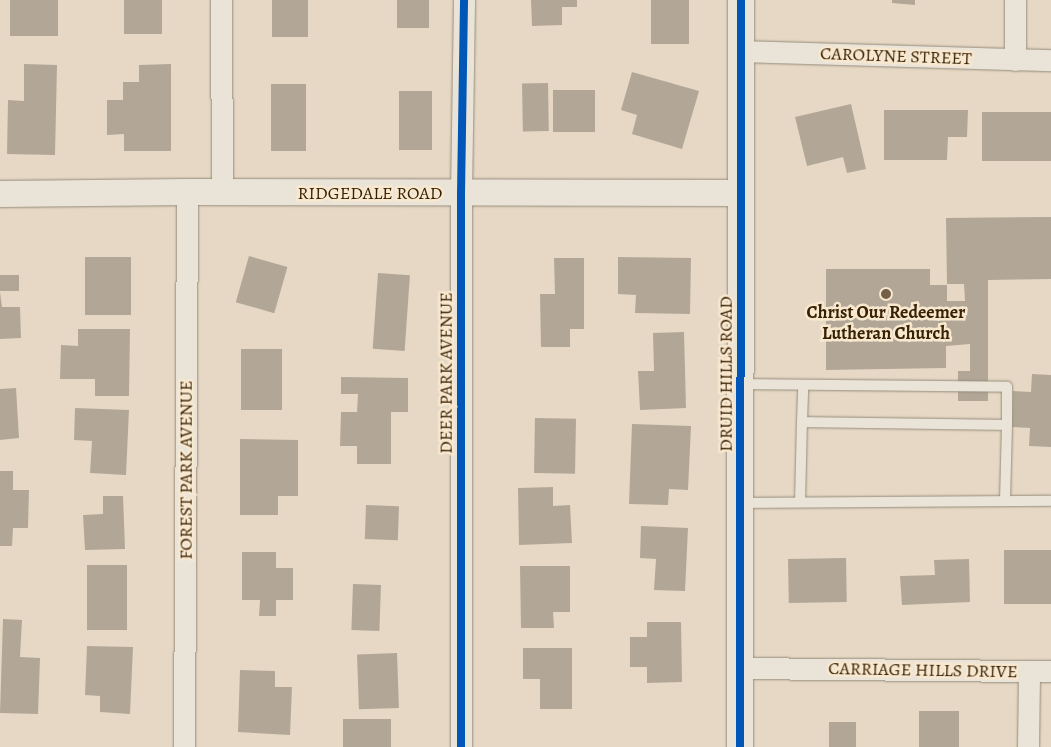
<!DOCTYPE html>
<style>
body{margin:0}
#map{position:relative;width:1051px;height:747px;overflow:hidden;background:#e6d8c4;font-family:Alegreya,serif}
div>[style]{position:absolute}
[style*='--x']{left:calc(var(--x)*1px);top:calc(var(--y)*1px);width:calc(var(--w)*1px);rotate:calc(var(--a)*1deg)}
.building>*{inset:0;background:#b2a797;transform-origin:0 0}
.roads{filter:drop-shadow(0 0 1px #968c7c) drop-shadow(0 0 1px #968c7c)}
.service>*{height:10px;margin:-5px;padding:0 5px;transform-origin:5px;border-radius:5px;background:#eae3d8}
.minor>*{height:21px;margin:-10.5px;padding:0 10.5px;transform-origin:10.5px;border-radius:10.5px;background:#eae3d8}
.tertiary>*{height:26px;margin:-13px;padding:0 13px;transform-origin:13px;border-radius:13px;background:#eae3d8}
.cycleway>*{height:8px;margin:-4px;padding:0 4px;transform-origin:4px;border-radius:4px;background:#0057b8}
.dots>*{width:14px;height:14px;translate:-50% -50%;box-sizing:border-box;border:2px solid #f8e8cf;border-radius:50%}
span{translate:-50% -50%;white-space:nowrap;text-align:center;line-height:1.15;-webkit-text-stroke:5px #f8e8cf;paint-order:stroke}
.street-label{font-size:18px;color:#382003}
.poi-label{font-size:18px;color:#382003;font-weight:700}
</style>
<div id="map">
<div class="building">
<div style="left:10px;top:0;width:48px;height:36px"></div>
<div style="left:124px;top:0;width:38px;height:34px"></div>
<div style="left:272px;top:0;width:36px;height:37px"></div>
<div style="left:397px;top:0;width:32px;height:28px"></div>
<div style="clip-path:polygon(531px 0,577px 0,577px 7px,562px 7px,562px 25px,532px 26px)"></div>
<div style="left:651px;top:0;width:38px;height:44px"></div>
<div style="clip-path:polygon(892px 0,915px 0,915px 5px,892px 3px)"></div>
<div style="clip-path:polygon(24px 64px,57px 65px,55px 155px,7px 154px,8px 100px,24px 101px)"></div>
<div style="clip-path:polygon(171px 64px,171px 151px,124px 151px,124px 134px,107px 135px,107px 100px,123px 100px,123px 82px,139px 82px,139px 65px)"></div>
<div style="clip-path:polygon(632px 72px,699px 91px,682px 149px,632px 134px,637px 115px,621px 110px)"></div>
<div style="left:548px;top:83px;width:48px;height:26px;rotate:89deg"></div>
<div style="left:271px;top:84px;width:35px;height:67px"></div>
<div style="left:553px;top:90px;width:42px;height:42px"></div>
<div style="left:399px;top:91px;width:33px;height:59px"></div>
<div style="clip-path:polygon(851px 104px,866px 169px,847px 173px,843px 157px,807px 166px,795px 117px)"></div>
<div style="clip-path:polygon(884px 110px,968px 110px,967px 137px,948px 137px,947px 160px,884px 160px)"></div>
<div style="left:1051px;top:112px;width:49px;height:69px;rotate:90deg"></div>
<div style="clip-path:polygon(1051px 217px,1051px 279px,988px 280px,988px 401px,958px 401px,958px 371px,970px 371px,970px 344px,946px 346px,946px 368px,826px 370px,826px 269px,930px 269px,930px 285px,947px 285px,947px 301px,965px 301px,964px 284px,947px 284px,946px 218px)"></div>
<div style="left:249px;top:256px;width:40px;height:48px;rotate:16deg"></div>
<div style="left:85px;top:257px;width:46px;height:58px"></div>
<div style="clip-path:polygon(618px 257px,691px 258px,690px 314px,635px 313px,636px 295px,618px 294px)"></div>
<div style="clip-path:polygon(554px 258px,584px 258px,584px 329px,570px 329px,570px 347px,541px 347px,540px 294px,555px 294px)"></div>
<div style="left:378px;top:273px;width:32px;height:76px;rotate:4deg"></div>
<div style="left:19px;top:275px;width:16px;height:19px;rotate:90deg"></div>
<div style="clip-path:polygon(0 292px,2px 307px,20px 307px,21px 338px,0 339px)"></div>
<div style="clip-path:polygon(78px 329px,130px 329px,129px 396px,95px 396px,95px 379px,60px 379px,61px 345px,78px 346px)"></div>
<div style="clip-path:polygon(684px 332px,686px 408px,640px 410px,638px 371px,654px 371px,653px 333px)"></div>
<div style="left:241px;top:349px;width:41px;height:61px"></div>
<div style="clip-path:polygon(1032px 374px,1051px 375px,1051px 447px,1029px 446px,1030px 428px,1012px 427px,1013px 391px,1031px 392px)"></div>
<div style="clip-path:polygon(341px 377px,408px 378px,408px 412px,391px 412px,391px 464px,357px 464px,357px 446px,340px 446px,341px 412px,357px 412px,358px 394px,341px 394px)"></div>
<div style="clip-path:polygon(16px 388px,19px 438px,0 440px,0 389px)"></div>
<div style="clip-path:polygon(75px 408px,129px 410px,126px 475px,90px 473px,92px 441px,74px 440px)"></div>
<div style="left:535px;top:418px;width:41px;height:55px;rotate:1deg"></div>
<div style="clip-path:polygon(632px 424px,691px 426px,688px 490px,669px 489px,668px 505px,629px 504px)"></div>
<div style="clip-path:polygon(240px 439px,298px 440px,298px 496px,278px 496px,278px 515px,240px 515px)"></div>
<div style="clip-path:polygon(0 471px,13px 471px,13px 490px,29px 490px,28px 528px,13px 528px,12px 546px,0 546px)"></div>
<div style="clip-path:polygon(553px 487px,553px 506px,570px 505px,572px 543px,519px 545px,518px 488px)"></div>
<div style="clip-path:polygon(103px 496px,123px 496px,125px 549px,85px 550px,83px 515px,103px 514px)"></div>
<div style="left:366px;top:505px;width:33px;height:34px;rotate:2deg"></div>
<div style="clip-path:polygon(641px 526px,688px 528px,685px 591px,654px 590px,656px 559px,640px 558px)"></div>
<div style="left:1004px;top:550px;width:47px;height:54px"></div>
<div style="clip-path:polygon(242px 552px,276px 552px,276px 568px,293px 568px,293px 600px,276px 600px,276px 616px,259px 616px,260px 600px,242px 600px)"></div>
<div style="left:846px;top:558px;width:44px;height:58px;rotate:89deg"></div>
<div style="clip-path:polygon(969px 559px,970px 602px,902px 605px,900px 576px,935px 575px,934px 560px)"></div>
<div style="left:87px;top:565px;width:40px;height:65px"></div>
<div style="clip-path:polygon(520px 566px,570px 566px,570px 612px,553px 612px,554px 628px,521px 628px)"></div>
<div style="left:353px;top:584px;width:28px;height:46px;rotate:2deg"></div>
<div style="clip-path:polygon(3px 619px,22px 620px,20px 657px,40px 658px,38px 714px,0 713px)"></div>
<div style="clip-path:polygon(647px 622px,681px 622px,682px 682px,647px 683px,647px 667px,630px 667px,630px 637px,647px 637px)"></div>
<div style="clip-path:polygon(87px 646px,133px 647px,130px 714px,100px 712px,100px 696px,85px 695px)"></div>
<div style="clip-path:polygon(523px 648px,572px 648px,572px 709px,540px 709px,540px 679px,523px 679px)"></div>
<div style="left:397px;top:653px;width:55px;height:40px;rotate:88deg"></div>
<div style="clip-path:polygon(240px 670px,275px 671px,275px 687px,292px 687px,290px 735px,238px 732px)"></div>
<div style="left:919px;top:711px;width:40px;height:36px"></div>
<div style="left:343px;top:719px;width:48px;height:28px"></div>
<div style="left:829px;top:722px;width:27px;height:25px"></div>
</div>
<div class="roads">
<div class="service">
<div style="--x:741;--y:384;--w:266;--a:0.6"></div>
<div style="--x:1007;--y:387;--w:38;--a:90"></div>
<div style="--x:802;--y:422;--w:37;--a:-88"></div>
<div style="--x:800;--y:502;--w:80;--a:-88.6"></div>
<div style="--x:802;--y:422;--w:205;--a:0.8"></div>
<div style="--x:1007;--y:425;--w:76;--a:91.5"></div>
<div style="--x:742;--y:503;--w:309;--a:-0.4"></div>
</div>
<div class="minor">
<div style="--x:221;--y:0;--w:192;--a:89.7"></div>
<div style="--x:741;--y:51;--w:310;--a:1.7"></div>
<div style="--x:1015;--y:60;--w:60;--a:-90"></div>
<div style="--x:741;--y:668;--w:310;--a:0.6"></div>
<div style="--x:184;--y:747;--w:555;--a:-89.69"></div>
<div style="--x:461;--y:747;--w:554;--a:-90"></div>
<div style="--x:461;--y:193;--w:193;--a:-89.1"></div>
<div style="--x:1028;--y:747;--w:76;--a:-89.2"></div>
</div>
<div class="tertiary">
<div style="--x:0;--y:194;--w:187;--a:-0.6"></div>
<div style="--x:187;--y:192;--w:554;--a:0.1"></div>
<div style="--x:740;--y:747;--w:747;--a:-89.92"></div>
</div>
</div>
<div class="cycleway">
<div style="--x:461;--y:747;--w:554;--a:-90"></div>
<div style="--x:461;--y:193;--w:193;--a:-89.1"></div>
<div style="--x:740;--y:747;--w:747;--a:-89.92"></div>
</div>
<div class="dots">
<div style="left:886px;top:294px;background:#756047"></div>
</div>
<div class="street-label">
<span style="left:896px;top:56px;rotate:2deg">CAROLYNE STREET</span>
<span style="left:370px;top:193px">RIDGEDALE ROAD</span>
<span style="left:446px;top:373px;rotate:-90deg">DEER PARK AVENUE</span>
<span style="left:726px;top:374px;rotate:-90deg">DRUID HILLS ROAD</span>
<span style="left:186px;top:470px;rotate:-90deg">FOREST PARK AVENUE</span>
<span style="left:923px;top:670px;rotate:1deg">CARRIAGE HILLS DRIVE</span>
</div>
<div class="poi-label">
<span style="left:886px;top:323px">Christ Our Redeemer<br>Lutheran Church</span>
</div>
</div>
